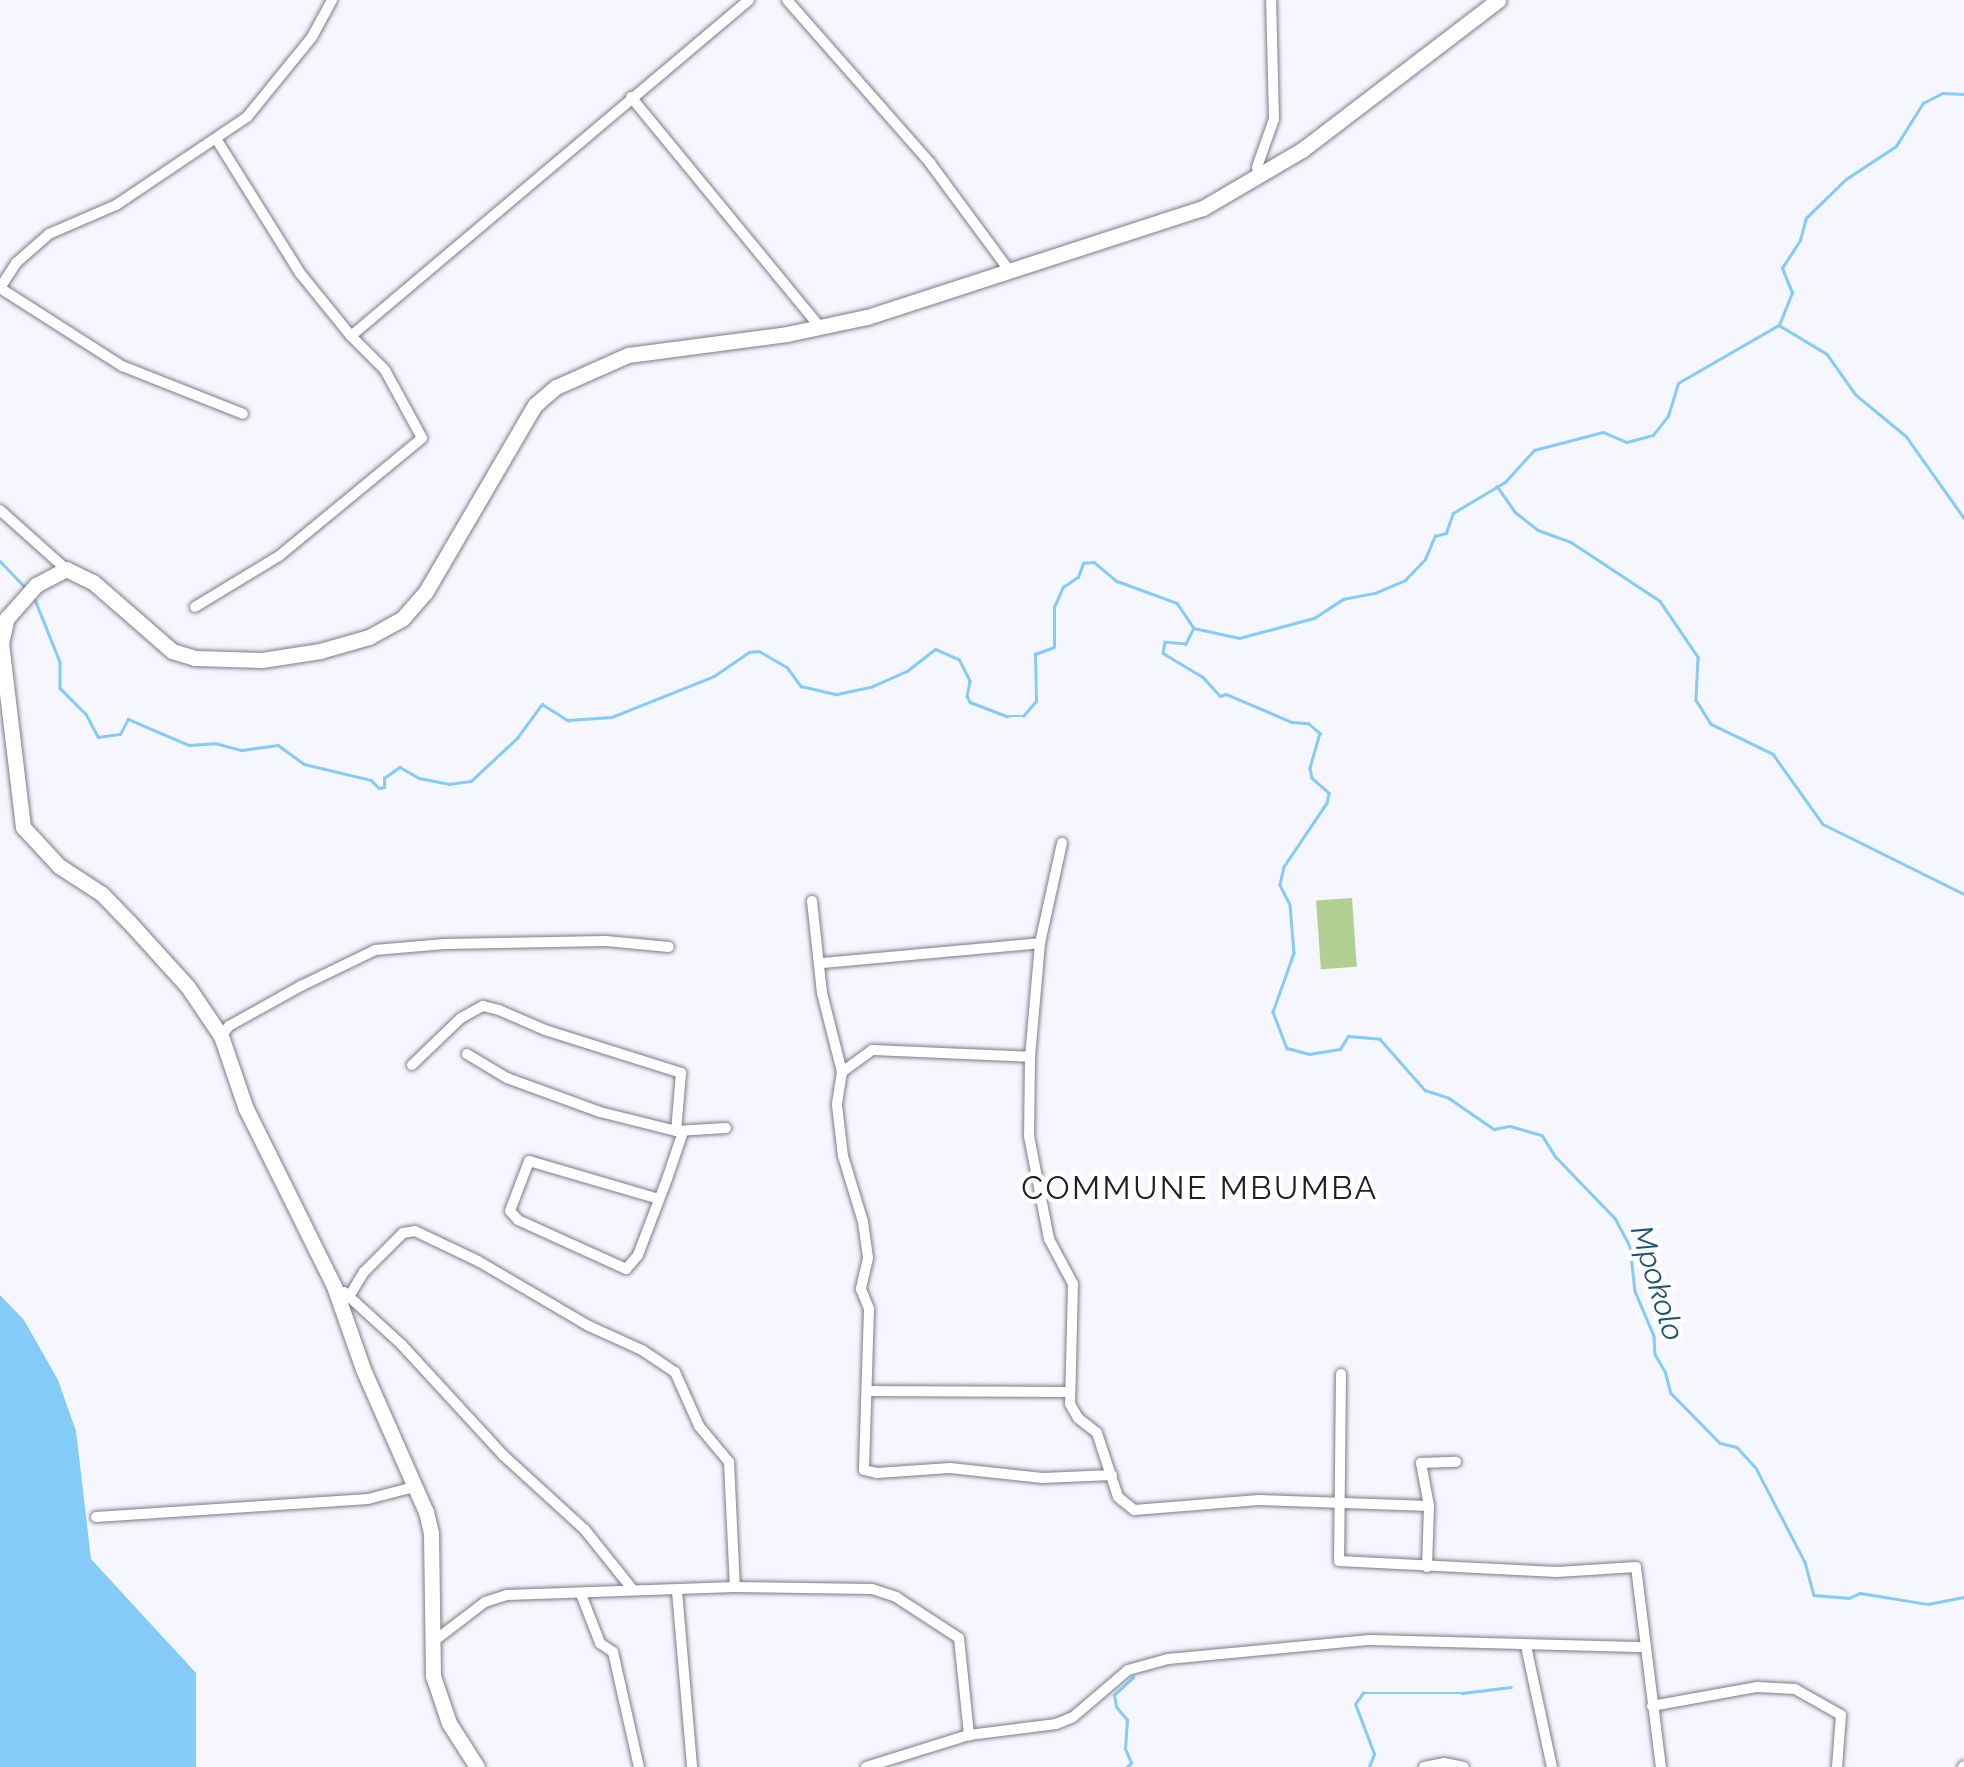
<!DOCTYPE html>
<style>
body{margin:0}
#map{position:relative;width:1964px;height:1767px;overflow:hidden;background:#f5f6fe;font-family:Raleway,sans-serif}
div>[style]{position:absolute}
[style*='--x']{left:calc(var(--x)*1px);top:calc(var(--y)*1px);width:calc(var(--w)*1px);rotate:calc(var(--a)*1deg)}
.green>*{inset:0;background:#b2cf92;transform-origin:0 0}
.water>*{inset:0;background:#85cbf8}
.stream>*{height:2.5px;margin:-1.25px;padding:0 1.25px;transform-origin:1.25px;border-radius:1.25px;background:#85cbf8}
.roads{filter:drop-shadow(0 0 2px #7b7c85) drop-shadow(0 0 2px #7b7c85)}
.minor>*{height:10px;margin:-5px;padding:0 5px;transform-origin:5px;border-radius:5px;background:#fff}
.secondary>*{height:15px;margin:-7.5px;padding:0 7.5px;transform-origin:7.5px;border-radius:7.5px;background:#fff}
span{translate:-50% -50%;white-space:nowrap;text-align:center;line-height:1.15;-webkit-text-stroke:9px #fff;paint-order:stroke}
.water-label{font-size:30px;color:#1e5371;font-style:italic}
.quarter-label{font-size:32px;color:#202024;letter-spacing:2.5px}
</style>
<div id="map">
<div class="green">
<div style="left:1352px;top:898px;width:69px;height:36px;rotate:86deg"></div>
</div>
<div class="water">
<div style="clip-path:polygon(0 1295px,24px 1320px,58px 1380px,76px 1431px,91px 1559px,196px 1673px,196px 1767px,0 1767px)"></div>
</div>
<div class="stream">
<div style="--x:1779;--y:325;--w:56;--a:31.1"></div>
<div style="--x:1827;--y:354;--w:50;--a:54.7"></div>
<div style="--x:1856;--y:395;--w:65;--a:39.4"></div>
<div style="--x:1906;--y:436;--w:100;--a:54.7"></div>
<div style="--x:1497;--y:486;--w:32;--a:55"></div>
<div style="--x:1515;--y:512;--w:29;--a:38"></div>
<div style="--x:1538;--y:530;--w:35;--a:20"></div>
<div style="--x:1571;--y:542;--w:107;--a:33.5"></div>
<div style="--x:1660;--y:601;--w:68;--a:55.8"></div>
<div style="--x:1698;--y:657;--w:43;--a:92.7"></div>
<div style="--x:1696;--y:700;--w:28;--a:58"></div>
<div style="--x:1711;--y:724;--w:69;--a:25.8"></div>
<div style="--x:1773;--y:754;--w:86;--a:54.5"></div>
<div style="--x:1823;--y:824;--w:157;--a:26.4"></div>
<div style="--x:0;--y:561;--w:36;--a:46"></div>
<div style="--x:34;--y:597;--w:70;--a:68.2"></div>
<div style="--x:60;--y:662;--w:26;--a:90"></div>
<div style="--x:60;--y:688;--w:37;--a:45"></div>
<div style="--x:86;--y:714;--w:26;--a:62"></div>
<div style="--x:98;--y:737;--w:22;--a:-8"></div>
<div style="--x:120;--y:734;--w:17;--a:-62"></div>
<div style="--x:128;--y:719;--w:66;--a:23.1"></div>
<div style="--x:189;--y:745;--w:26;--a:-4"></div>
<div style="--x:215;--y:743;--w:28;--a:15"></div>
<div style="--x:242;--y:750;--w:36;--a:-8"></div>
<div style="--x:278;--y:745;--w:32;--a:36"></div>
<div style="--x:304;--y:764;--w:69;--a:13.4"></div>
<div style="--x:371;--y:780;--w:11;--a:45"></div>
<div style="--x:379;--y:788;--w:5;--a:-11"></div>
<div style="--x:384;--y:787;--w:9;--a:-90"></div>
<div style="--x:384;--y:778;--w:19;--a:-35"></div>
<div style="--x:400;--y:767;--w:22;--a:30"></div>
<div style="--x:419;--y:778;--w:31;--a:11"></div>
<div style="--x:449;--y:784;--w:22;--a:-8"></div>
<div style="--x:471;--y:781;--w:63;--a:-43.1"></div>
<div style="--x:517;--y:738;--w:42;--a:-53.7"></div>
<div style="--x:542;--y:704;--w:31;--a:32"></div>
<div style="--x:568;--y:720;--w:44;--a:-3.9"></div>
<div style="--x:612;--y:717;--w:110;--a:-21.9"></div>
<div style="--x:714;--y:676;--w:42;--a:-34.4"></div>
<div style="--x:749;--y:652;--w:10;--a:-6"></div>
<div style="--x:759;--y:651;--w:32;--a:30"></div>
<div style="--x:787;--y:667;--w:24;--a:54"></div>
<div style="--x:801;--y:686;--w:37;--a:13"></div>
<div style="--x:837;--y:694;--w:35;--a:-12"></div>
<div style="--x:871;--y:687;--w:39;--a:-24"></div>
<div style="--x:907;--y:671;--w:36;--a:-38"></div>
<div style="--x:935;--y:649;--w:26;--a:23"></div>
<div style="--x:959;--y:659;--w:25;--a:63"></div>
<div style="--x:970;--y:681;--w:15;--a:101"></div>
<div style="--x:967;--y:696;--w:7;--a:63"></div>
<div style="--x:970;--y:702;--w:40;--a:21"></div>
<div style="--x:1007;--y:716;--w:16;--a:0"></div>
<div style="--x:1023;--y:716;--w:20;--a:-49"></div>
<div style="--x:1036;--y:701;--w:47;--a:-91.2"></div>
<div style="--x:1035;--y:654;--w:20;--a:-20"></div>
<div style="--x:1054;--y:647;--w:40;--a:-90"></div>
<div style="--x:1054;--y:607;--w:22;--a:-66"></div>
<div style="--x:1063;--y:587;--w:18;--a:-34"></div>
<div style="--x:1078;--y:577;--w:15;--a:-70"></div>
<div style="--x:1083;--y:563;--w:11;--a:-5"></div>
<div style="--x:1094;--y:562;--w:30;--a:40"></div>
<div style="--x:1117;--y:581;--w:64;--a:20.1"></div>
<div style="--x:1177;--y:603;--w:30;--a:56"></div>
<div style="--x:1194;--y:628;--w:46;--a:12.5"></div>
<div style="--x:1239;--y:638;--w:78;--a:-14.9"></div>
<div style="--x:1314;--y:618;--w:35;--a:-33"></div>
<div style="--x:1343;--y:599;--w:33;--a:-11"></div>
<div style="--x:1375;--y:593;--w:33;--a:-23"></div>
<div style="--x:1405;--y:580;--w:29;--a:-46"></div>
<div style="--x:1425;--y:559;--w:25;--a:-67"></div>
<div style="--x:1435;--y:536;--w:11;--a:-15"></div>
<div style="--x:1446;--y:533;--w:21;--a:-71"></div>
<div style="--x:1453;--y:513;--w:61;--a:-30.8"></div>
<div style="--x:1505;--y:482;--w:43;--a:-47.8"></div>
<div style="--x:1534;--y:450;--w:71;--a:-14.6"></div>
<div style="--x:1603;--y:432;--w:26;--a:23"></div>
<div style="--x:1627;--y:442;--w:27;--a:-15"></div>
<div style="--x:1653;--y:435;--w:24;--a:-52"></div>
<div style="--x:1668;--y:416;--w:34;--a:-73"></div>
<div style="--x:1678;--y:383;--w:116;--a:-29.9"></div>
<div style="--x:1779;--y:325;--w:35;--a:-68"></div>
<div style="--x:1792;--y:293;--w:27;--a:-112"></div>
<div style="--x:1782;--y:268;--w:33;--a:-57"></div>
<div style="--x:1800;--y:240;--w:23;--a:-75"></div>
<div style="--x:1806;--y:218;--w:56;--a:-44.3"></div>
<div style="--x:1846;--y:179;--w:60;--a:-33.4"></div>
<div style="--x:1896;--y:146;--w:51;--a:-57.9"></div>
<div style="--x:1923;--y:103;--w:22;--a:-27"></div>
<div style="--x:1943;--y:93;--w:21;--a:3"></div>
<div style="--x:1194;--y:628;--w:18;--a:117"></div>
<div style="--x:1186;--y:644;--w:21;--a:-175"></div>
<div style="--x:1165;--y:642;--w:11;--a:100"></div>
<div style="--x:1163;--y:653;--w:47;--a:31"></div>
<div style="--x:1203;--y:677;--w:25;--a:48"></div>
<div style="--x:1220;--y:696;--w:6;--a:-18"></div>
<div style="--x:1226;--y:694;--w:72;--a:23"></div>
<div style="--x:1292;--y:722;--w:16;--a:4"></div>
<div style="--x:1308;--y:723;--w:16;--a:40"></div>
<div style="--x:1320;--y:733;--w:36;--a:106"></div>
<div style="--x:1310;--y:768;--w:10;--a:79"></div>
<div style="--x:1312;--y:778;--w:23;--a:41"></div>
<div style="--x:1329;--y:793;--w:10;--a:101"></div>
<div style="--x:1327;--y:803;--w:77;--a:123.9"></div>
<div style="--x:1284;--y:867;--w:18;--a:103"></div>
<div style="--x:1280;--y:885;--w:22;--a:63"></div>
<div style="--x:1290;--y:905;--w:48;--a:85.2"></div>
<div style="--x:1294;--y:953;--w:63;--a:109.6"></div>
<div style="--x:1273;--y:1012;--w:39;--a:69"></div>
<div style="--x:1287;--y:1048;--w:23;--a:15"></div>
<div style="--x:1309;--y:1054;--w:31;--a:-9"></div>
<div style="--x:1340;--y:1049;--w:15;--a:-58"></div>
<div style="--x:1348;--y:1036;--w:32;--a:5"></div>
<div style="--x:1380;--y:1039;--w:68;--a:48.6"></div>
<div style="--x:1425;--y:1090;--w:25;--a:18"></div>
<div style="--x:1449;--y:1098;--w:55;--a:34.6"></div>
<div style="--x:1494;--y:1129;--w:16;--a:-11"></div>
<div style="--x:1510;--y:1126;--w:33;--a:16"></div>
<div style="--x:1542;--y:1135;--w:26;--a:58"></div>
<div style="--x:1556;--y:1157;--w:85;--a:46"></div>
<div style="--x:1615;--y:1218;--w:32;--a:62"></div>
<div style="--x:1630;--y:1246;--w:45;--a:83.7"></div>
<div style="--x:1635;--y:1291;--w:49;--a:67.1"></div>
<div style="--x:1654;--y:1336;--w:18;--a:87"></div>
<div style="--x:1655;--y:1354;--w:20;--a:60"></div>
<div style="--x:1665;--y:1371;--w:23;--a:75"></div>
<div style="--x:1671;--y:1393;--w:70;--a:45.6"></div>
<div style="--x:1720;--y:1443;--w:17;--a:13"></div>
<div style="--x:1737;--y:1447;--w:28;--a:48"></div>
<div style="--x:1756;--y:1468;--w:106;--a:62.5"></div>
<div style="--x:1805;--y:1562;--w:34;--a:75"></div>
<div style="--x:1814;--y:1595;--w:35;--a:5"></div>
<div style="--x:1849;--y:1598;--w:12;--a:-24"></div>
<div style="--x:1860;--y:1593;--w:69;--a:9.2"></div>
<div style="--x:1928;--y:1604;--w:37;--a:-11"></div>
<div style="--x:1127;--y:1767;--w:6;--a:-45"></div>
<div style="--x:1131;--y:1763;--w:15;--a:-113"></div>
<div style="--x:1125;--y:1749;--w:29;--a:-86"></div>
<div style="--x:1127;--y:1720;--w:17;--a:-130"></div>
<div style="--x:1116;--y:1707;--w:12;--a:-99"></div>
<div style="--x:1114;--y:1695;--w:26;--a:-43"></div>
<div style="--x:1369;--y:1767;--w:14;--a:-69"></div>
<div style="--x:1374;--y:1754;--w:53;--a:-110.8"></div>
<div style="--x:1355;--y:1704;--w:14;--a:-54"></div>
<div style="--x:1363;--y:1693;--w:99;--a:0"></div>
<div style="--x:1462;--y:1693;--w:49;--a:-7"></div>
</div>
<div class="roads">
<div class="minor">
<div style="--x:787;--y:0;--w:217;--a:48.7"></div>
<div style="--x:930;--y:163;--w:133;--a:53.6"></div>
<div style="--x:631;--y:97;--w:298;--a:50.6"></div>
<div style="--x:1259;--y:178;--w:11;--a:-100"></div>
<div style="--x:1257;--y:167;--w:51;--a:-70.5"></div>
<div style="--x:1274;--y:119;--w:119;--a:-91.4"></div>
<div style="--x:0;--y:288;--w:30;--a:-57"></div>
<div style="--x:16;--y:263;--w:44;--a:-41.3"></div>
<div style="--x:49;--y:234;--w:73;--a:-23.4"></div>
<div style="--x:116;--y:205;--w:158;--a:-33.9"></div>
<div style="--x:247;--y:117;--w:103;--a:-50.9"></div>
<div style="--x:312;--y:37;--w:42;--a:-61.6"></div>
<div style="--x:0;--y:288;--w:145;--a:32.6"></div>
<div style="--x:122;--y:366;--w:130;--a:21.6"></div>
<div style="--x:351;--y:336;--w:521;--a:-40.17"></div>
<div style="--x:0;--y:510;--w:89;--a:41.8"></div>
<div style="--x:195;--y:607;--w:98;--a:-31.3"></div>
<div style="--x:279;--y:556;--w:185;--a:-39.5"></div>
<div style="--x:422;--y:438;--w:77;--a:-118.6"></div>
<div style="--x:385;--y:370;--w:48;--a:-135"></div>
<div style="--x:351;--y:336;--w:81;--a:-129"></div>
<div style="--x:300;--y:273;--w:157;--a:-122"></div>
<div style="--x:1062;--y:843;--w:102;--a:102.4"></div>
<div style="--x:1040;--y:943;--w:114;--a:95"></div>
<div style="--x:1030;--y:1057;--w:79;--a:90.7"></div>
<div style="--x:1029;--y:1136;--w:105;--a:79"></div>
<div style="--x:1049;--y:1239;--w:51;--a:61.9"></div>
<div style="--x:1073;--y:1284;--w:120;--a:91.4"></div>
<div style="--x:1070;--y:1404;--w:16;--a:60"></div>
<div style="--x:1078;--y:1418;--w:24;--a:38"></div>
<div style="--x:1097;--y:1433;--w:67;--a:71.8"></div>
<div style="--x:1118;--y:1497;--w:21;--a:39"></div>
<div style="--x:1134;--y:1510;--w:125;--a:-4.6"></div>
<div style="--x:1259;--y:1500;--w:170;--a:2"></div>
<div style="--x:812;--y:901;--w:93;--a:83.8"></div>
<div style="--x:822;--y:993;--w:81;--a:75.8"></div>
<div style="--x:842;--y:1072;--w:33;--a:99"></div>
<div style="--x:837;--y:1105;--w:51;--a:83.3"></div>
<div style="--x:843;--y:1156;--w:69;--a:73.1"></div>
<div style="--x:863;--y:1222;--w:36;--a:82"></div>
<div style="--x:868;--y:1258;--w:32;--a:103"></div>
<div style="--x:861;--y:1289;--w:22;--a:68"></div>
<div style="--x:869;--y:1309;--w:161;--a:91.8"></div>
<div style="--x:864;--y:1470;--w:13;--a:13"></div>
<div style="--x:877;--y:1473;--w:73;--a:-3.9"></div>
<div style="--x:950;--y:1468;--w:93;--a:6.2"></div>
<div style="--x:1042;--y:1478;--w:70;--a:-2.5"></div>
<div style="--x:822;--y:963;--w:219;--a:-5.2"></div>
<div style="--x:221;--y:1036;--w:13;--a:-51"></div>
<div style="--x:229;--y:1026;--w:82;--a:-29.1"></div>
<div style="--x:301;--y:986;--w:82;--a:-25.9"></div>
<div style="--x:375;--y:950;--w:70;--a:-4.9"></div>
<div style="--x:445;--y:944;--w:161;--a:-1.1"></div>
<div style="--x:606;--y:941;--w:63;--a:5.4"></div>
<div style="--x:467;--y:1054;--w:47;--a:31"></div>
<div style="--x:507;--y:1078;--w:99;--a:20.1"></div>
<div style="--x:600;--y:1112;--w:78;--a:14"></div>
<div style="--x:676;--y:1131;--w:50;--a:-3.4"></div>
<div style="--x:412;--y:1065;--w:68;--a:-43.8"></div>
<div style="--x:461;--y:1018;--w:25;--a:-29"></div>
<div style="--x:483;--y:1006;--w:16;--a:14"></div>
<div style="--x:499;--y:1010;--w:50;--a:23.5"></div>
<div style="--x:545;--y:1030;--w:143;--a:17.5"></div>
<div style="--x:681;--y:1073;--w:58;--a:94.9"></div>
<div style="--x:842;--y:1072;--w:37;--a:-36"></div>
<div style="--x:872;--y:1050;--w:158;--a:2.5"></div>
<div style="--x:659;--y:1199;--w:135;--a:-163.7"></div>
<div style="--x:529;--y:1161;--w:53;--a:110.8"></div>
<div style="--x:510;--y:1211;--w:12;--a:48"></div>
<div style="--x:518;--y:1220;--w:119;--a:24.4"></div>
<div style="--x:626;--y:1269;--w:18;--a:-49"></div>
<div style="--x:638;--y:1255;--w:81;--a:-69.1"></div>
<div style="--x:667;--y:1179;--w:50;--a:-71.2"></div>
<div style="--x:344;--y:1292;--w:77;--a:42.4"></div>
<div style="--x:401;--y:1344;--w:151;--a:47.4"></div>
<div style="--x:503;--y:1455;--w:111;--a:42.4"></div>
<div style="--x:585;--y:1530;--w:77;--a:51.3"></div>
<div style="--x:350;--y:1295;--w:27;--a:-59"></div>
<div style="--x:364;--y:1272;--w:55;--a:-45"></div>
<div style="--x:403;--y:1233;--w:12;--a:-9"></div>
<div style="--x:415;--y:1231;--w:70;--a:25.5"></div>
<div style="--x:478;--y:1261;--w:129;--a:30.4"></div>
<div style="--x:589;--y:1326;--w:58;--a:24.4"></div>
<div style="--x:642;--y:1350;--w:40;--a:34"></div>
<div style="--x:675;--y:1372;--w:59;--a:66"></div>
<div style="--x:699;--y:1426;--w:47;--a:50.2"></div>
<div style="--x:729;--y:1462;--w:125;--a:87.3"></div>
<div style="--x:1341;--y:1374;--w:187;--a:90.6"></div>
<div style="--x:1339;--y:1561;--w:218;--a:2.9"></div>
<div style="--x:1557;--y:1572;--w:79;--a:-3.6"></div>
<div style="--x:1636;--y:1567;--w:202;--a:82.9"></div>
<div style="--x:867;--y:1391;--w:201;--a:0.3"></div>
<div style="--x:96;--y:1517;--w:273;--a:-3.8"></div>
<div style="--x:368;--y:1499;--w:48;--a:-14.6"></div>
<div style="--x:1427;--y:1567;--w:61;--a:-88.1"></div>
<div style="--x:1429;--y:1506;--w:44;--a:-100.5"></div>
<div style="--x:1421;--y:1463;--w:35;--a:-2"></div>
<div style="--x:677;--y:1591;--w:177;--a:85.1"></div>
<div style="--x:581;--y:1594;--w:53;--a:68.8"></div>
<div style="--x:600;--y:1643;--w:16;--a:35"></div>
<div style="--x:613;--y:1652;--w:118;--a:77.3"></div>
<div style="--x:434;--y:1641;--w:64;--a:-37.4"></div>
<div style="--x:485;--y:1602;--w:23;--a:-18"></div>
<div style="--x:507;--y:1595;--w:228;--a:-2"></div>
<div style="--x:735;--y:1587;--w:137;--a:0.8"></div>
<div style="--x:872;--y:1589;--w:25;--a:18"></div>
<div style="--x:896;--y:1597;--w:75;--a:33.1"></div>
<div style="--x:959;--y:1638;--w:98;--a:84.1"></div>
<div style="--x:1526;--y:1646;--w:124;--a:77.9"></div>
<div style="--x:1652;--y:1706;--w:107;--a:-10.3"></div>
<div style="--x:1757;--y:1687;--w:38;--a:3"></div>
<div style="--x:1795;--y:1689;--w:53;--a:29.5"></div>
<div style="--x:1841;--y:1715;--w:52;--a:94.4"></div>
<div style="--x:866;--y:1767;--w:108;--a:-17.3"></div>
<div style="--x:969;--y:1735;--w:88;--a:-7.2"></div>
<div style="--x:1056;--y:1724;--w:18;--a:-22"></div>
<div style="--x:1073;--y:1717;--w:72;--a:-40.5"></div>
<div style="--x:1128;--y:1670;--w:41;--a:-15.4"></div>
<div style="--x:1168;--y:1659;--w:203;--a:-5.4"></div>
<div style="--x:1370;--y:1640;--w:276;--a:1.5"></div>
<div style="--x:1424;--y:1767;--w:20;--a:-11"></div>
<div style="--x:1444;--y:1763;--w:20;--a:11"></div>
<div style="--x:1963;--y:1767;--w:1;--a:-45"></div>
</div>
<div class="secondary">
<div style="--x:477;--y:1767;--w:52;--a:-122.5"></div>
<div style="--x:449;--y:1723;--w:50;--a:-108.8"></div>
<div style="--x:433;--y:1676;--w:143;--a:-90.8"></div>
<div style="--x:431;--y:1533;--w:22;--a:-103"></div>
<div style="--x:426;--y:1512;--w:156;--a:-113.8"></div>
<div style="--x:363;--y:1369;--w:88;--a:-109.3"></div>
<div style="--x:334;--y:1286;--w:198;--a:-116.4"></div>
<div style="--x:246;--y:1109;--w:77;--a:-108.9"></div>
<div style="--x:221;--y:1036;--w:59;--a:-124"></div>
<div style="--x:188;--y:987;--w:88;--a:-132.2"></div>
<div style="--x:129;--y:922;--w:39;--a:-134"></div>
<div style="--x:102;--y:894;--w:51;--a:-146.9"></div>
<div style="--x:59;--y:866;--w:53;--a:-132.7"></div>
<div style="--x:23;--y:827;--w:185;--a:-96.8"></div>
<div style="--x:1;--y:643;--w:26;--a:-77"></div>
<div style="--x:7;--y:618;--w:44;--a:-48.7"></div>
<div style="--x:36;--y:585;--w:34;--a:-28"></div>
<div style="--x:66;--y:569;--w:30;--a:26"></div>
<div style="--x:93;--y:582;--w:105;--a:41.1"></div>
<div style="--x:172;--y:651;--w:24;--a:17"></div>
<div style="--x:195;--y:658;--w:67;--a:1.7"></div>
<div style="--x:262;--y:660;--w:59;--a:-8.8"></div>
<div style="--x:320;--y:651;--w:51;--a:-15.9"></div>
<div style="--x:369;--y:637;--w:38;--a:-29"></div>
<div style="--x:402;--y:619;--w:35;--a:-49"></div>
<div style="--x:425;--y:593;--w:218;--a:-59.7"></div>
<div style="--x:535;--y:405;--w:28;--a:-41"></div>
<div style="--x:556;--y:387;--w:79;--a:-24"></div>
<div style="--x:628;--y:355;--w:160;--a:-7.5"></div>
<div style="--x:787;--y:334;--w:82;--a:-12"></div>
<div style="--x:867;--y:317;--w:353;--a:-18"></div>
<div style="--x:1203;--y:208;--w:115;--a:-30.4"></div>
<div style="--x:1302;--y:150;--w:247;--a:-37.4"></div>
</div>
</div>
<div class="water-label">
<span style="left:1657px;top:1283px;rotate:73deg">Mpokolo</span>
</div>
<div class="quarter-label">
<span style="left:1200px;top:1188px">COMMUNE MBUMBA</span>
</div>
</div>
